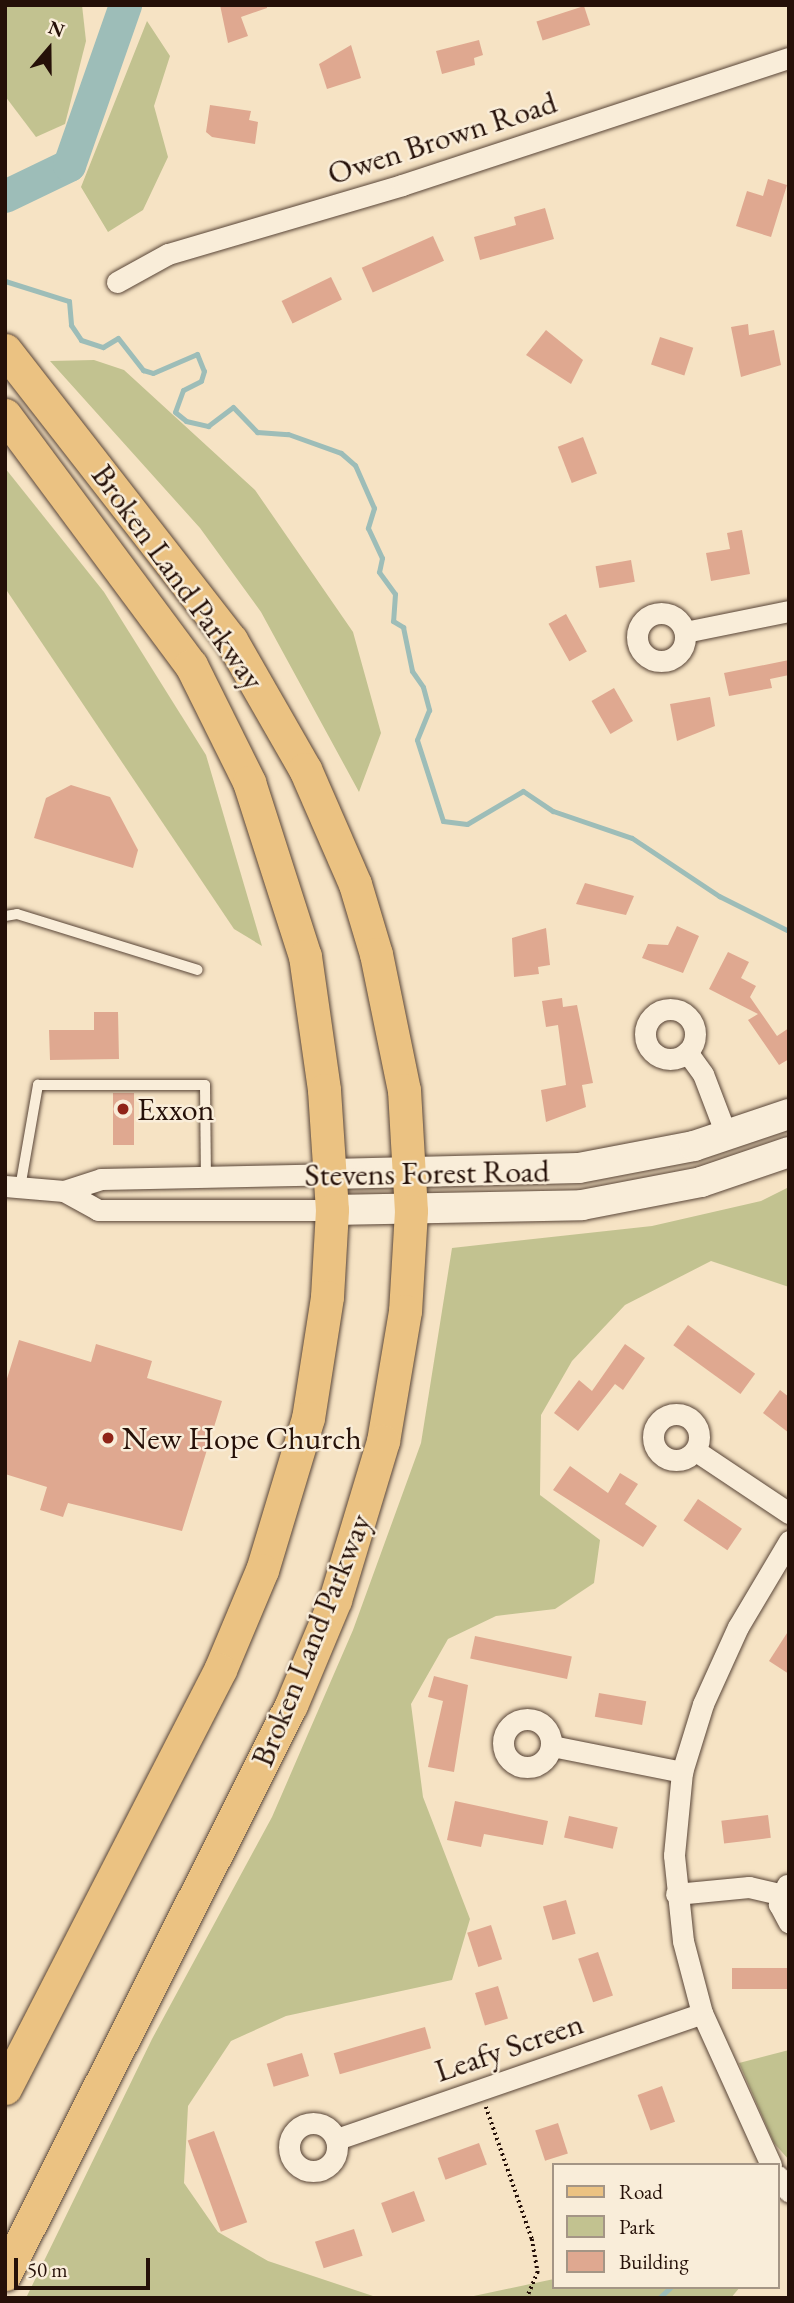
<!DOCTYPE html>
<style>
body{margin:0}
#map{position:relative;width:794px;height:2303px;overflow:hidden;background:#f6e3c4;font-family:"EB Garamond",serif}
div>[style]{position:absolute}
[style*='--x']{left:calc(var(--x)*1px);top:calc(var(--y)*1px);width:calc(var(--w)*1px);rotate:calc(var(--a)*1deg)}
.green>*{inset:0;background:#c2c290}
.stream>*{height:5px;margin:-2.5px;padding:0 2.5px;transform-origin:2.5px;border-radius:2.5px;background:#9dbdb8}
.river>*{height:33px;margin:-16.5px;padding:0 16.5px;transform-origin:16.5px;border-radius:16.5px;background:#9dbdb8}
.building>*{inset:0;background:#dfa890;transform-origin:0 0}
.path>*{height:3.5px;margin-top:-1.75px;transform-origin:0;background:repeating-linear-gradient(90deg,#251008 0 2px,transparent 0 5.5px)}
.roads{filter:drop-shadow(0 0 2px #594537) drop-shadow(0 0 2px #594537)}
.lane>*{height:10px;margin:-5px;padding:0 5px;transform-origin:5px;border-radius:5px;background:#f9edd9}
.street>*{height:21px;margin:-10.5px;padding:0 10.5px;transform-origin:10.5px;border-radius:10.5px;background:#f9edd9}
.street>.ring{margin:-10.5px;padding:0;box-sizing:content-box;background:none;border:21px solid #f9edd9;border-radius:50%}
.secondary>*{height:30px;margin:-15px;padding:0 15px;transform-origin:15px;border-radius:15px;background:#f9edd9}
.primary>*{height:33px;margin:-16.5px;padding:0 16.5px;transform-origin:16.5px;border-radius:16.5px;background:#ebc282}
.dots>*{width:19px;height:19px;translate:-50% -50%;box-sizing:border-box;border:4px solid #f9edd9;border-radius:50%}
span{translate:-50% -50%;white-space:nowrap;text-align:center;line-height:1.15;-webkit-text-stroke:5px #f9edd9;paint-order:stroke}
.street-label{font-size:32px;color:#251008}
.poi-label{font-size:32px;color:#251008}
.left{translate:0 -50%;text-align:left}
.frame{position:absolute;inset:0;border:7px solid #251008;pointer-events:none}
.legend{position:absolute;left:552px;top:2163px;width:228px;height:126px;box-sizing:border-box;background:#f9edd9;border:2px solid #a49585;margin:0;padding:9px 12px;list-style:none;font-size:21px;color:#251008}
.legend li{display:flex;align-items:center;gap:14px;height:35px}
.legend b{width:35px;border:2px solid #a49585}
.north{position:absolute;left:14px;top:14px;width:70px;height:70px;-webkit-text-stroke:5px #f9edd9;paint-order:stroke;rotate:20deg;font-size:19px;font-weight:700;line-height:28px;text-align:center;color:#251008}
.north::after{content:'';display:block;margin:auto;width:24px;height:32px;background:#251008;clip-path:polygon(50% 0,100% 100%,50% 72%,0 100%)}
.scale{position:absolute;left:14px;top:2258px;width:136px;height:32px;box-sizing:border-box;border:4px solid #251008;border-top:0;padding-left:9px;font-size:21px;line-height:24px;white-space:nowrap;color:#251008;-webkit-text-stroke:5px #f9edd9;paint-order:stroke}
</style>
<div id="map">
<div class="green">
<div style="clip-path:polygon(5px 5px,82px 5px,86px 41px,65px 124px,36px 137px,5px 96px)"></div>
<div style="clip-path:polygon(147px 21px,170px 56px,154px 106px,168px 157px,143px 210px,108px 232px,81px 187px)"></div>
<div style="clip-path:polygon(94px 360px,124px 370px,255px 490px,353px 632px,381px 733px,359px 792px,261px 612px,200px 528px,50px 361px)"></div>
<div style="clip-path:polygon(5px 468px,104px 592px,206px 755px,262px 946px,234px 929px,5px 588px)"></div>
<div style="clip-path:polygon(789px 1187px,789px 1287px,711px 1261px,625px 1305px,572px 1361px,541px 1415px,540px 1495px,600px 1540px,594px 1583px,555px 1609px,496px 1616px,448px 1639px,411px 1704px,423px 1797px,470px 1919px,452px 1980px,286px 2016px,231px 2041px,188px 2106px,184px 2183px,218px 2232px,268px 2261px,376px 2297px,469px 2297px,554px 2279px,554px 2287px,740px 2287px,731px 2298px,26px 2298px,152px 2039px,272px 1817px,353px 1630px,421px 1443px,452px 1248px,652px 1226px,761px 1201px)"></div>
<div style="clip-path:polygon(789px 2050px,789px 2160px,774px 2143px,739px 2063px)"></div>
</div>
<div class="stream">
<div style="--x:5;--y:281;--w:67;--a:17.4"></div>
<div style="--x:69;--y:301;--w:24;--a:85"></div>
<div style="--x:71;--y:325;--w:18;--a:56"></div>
<div style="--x:81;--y:340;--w:23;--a:18"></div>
<div style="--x:103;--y:347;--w:17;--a:-31"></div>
<div style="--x:118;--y:338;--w:41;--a:52"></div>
<div style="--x:143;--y:370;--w:10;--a:17"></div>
<div style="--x:153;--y:373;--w:48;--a:-23.4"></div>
<div style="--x:197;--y:354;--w:18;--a:68"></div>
<div style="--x:204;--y:371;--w:10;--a:107"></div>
<div style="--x:201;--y:381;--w:20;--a:153"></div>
<div style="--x:183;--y:390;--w:23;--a:110"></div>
<div style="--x:175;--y:412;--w:14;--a:39"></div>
<div style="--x:186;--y:421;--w:23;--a:13"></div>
<div style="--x:208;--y:426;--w:31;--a:-37"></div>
<div style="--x:233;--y:407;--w:35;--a:46"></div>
<div style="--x:257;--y:432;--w:31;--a:4"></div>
<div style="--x:288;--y:434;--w:56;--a:19.7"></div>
<div style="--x:341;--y:453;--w:18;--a:41"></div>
<div style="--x:355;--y:465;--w:47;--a:66.2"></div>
<div style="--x:374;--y:508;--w:21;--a:107"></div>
<div style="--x:368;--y:528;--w:33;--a:65"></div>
<div style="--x:382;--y:558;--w:14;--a:102"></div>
<div style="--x:379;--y:572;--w:27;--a:54"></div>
<div style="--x:395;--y:594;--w:27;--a:94"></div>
<div style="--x:393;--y:621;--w:12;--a:31"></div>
<div style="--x:403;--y:627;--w:45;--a:78.4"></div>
<div style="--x:412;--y:671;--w:19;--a:55"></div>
<div style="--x:423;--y:687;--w:24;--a:75"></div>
<div style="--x:429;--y:710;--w:32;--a:112"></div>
<div style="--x:417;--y:740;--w:85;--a:72.2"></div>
<div style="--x:443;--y:821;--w:24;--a:7"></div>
<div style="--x:467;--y:824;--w:65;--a:-30.5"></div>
<div style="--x:523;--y:791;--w:36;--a:34"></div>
<div style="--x:553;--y:811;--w:83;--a:18.9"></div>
<div style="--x:632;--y:838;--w:105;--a:33.7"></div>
<div style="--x:719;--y:896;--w:78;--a:26.6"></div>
<div style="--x:659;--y:2298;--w:16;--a:-43"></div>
</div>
<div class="river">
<div style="--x:5;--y:196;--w:71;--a:-25.8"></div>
<div style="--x:69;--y:165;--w:170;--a:-70.7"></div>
</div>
<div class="building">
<div style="clip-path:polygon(220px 5px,267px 5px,267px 8px,241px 17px,248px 36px,228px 43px)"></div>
<div style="left:584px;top:6px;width:20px;height:50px;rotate:72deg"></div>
<div style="clip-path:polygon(479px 40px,483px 55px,474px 58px,475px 65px,442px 74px,436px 51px)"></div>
<div style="clip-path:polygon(351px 45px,361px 78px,327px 89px,319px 64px)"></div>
<div style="clip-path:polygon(210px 105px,251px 111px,249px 120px,258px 122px,255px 144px,212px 137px,206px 132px)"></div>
<div style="clip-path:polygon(768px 179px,787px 185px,771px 237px,736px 226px,747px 191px,763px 196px)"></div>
<div style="clip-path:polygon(545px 208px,554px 239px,480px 260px,474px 237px,516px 225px,514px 217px)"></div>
<div style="left:433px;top:236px;width:27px;height:78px;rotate:66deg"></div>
<div style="left:331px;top:277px;width:25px;height:55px;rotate:64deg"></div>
<div style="clip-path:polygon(748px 324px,749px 335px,774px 330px,781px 365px,741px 377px,731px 327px)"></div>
<div style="clip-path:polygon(546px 330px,583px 360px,571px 384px,526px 355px)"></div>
<div style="left:660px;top:337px;width:35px;height:29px;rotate:18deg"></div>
<div style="left:583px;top:437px;width:39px;height:27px;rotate:69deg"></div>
<div style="clip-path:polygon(742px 530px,750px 574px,711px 581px,706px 553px,730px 549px,727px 533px)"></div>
<div style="left:631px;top:560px;width:22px;height:36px;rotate:80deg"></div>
<div style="left:566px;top:614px;width:43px;height:20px;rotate:61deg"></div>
<div style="clip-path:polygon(789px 660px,789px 675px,770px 679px,772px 688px,729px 696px,724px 673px)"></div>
<div style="left:614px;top:688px;width:38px;height:26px;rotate:60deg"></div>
<div style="clip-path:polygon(710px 697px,715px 726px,677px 741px,670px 704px)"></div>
<div style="clip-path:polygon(71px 785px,110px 797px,138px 850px,133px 868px,34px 838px,46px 798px)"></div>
<div style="clip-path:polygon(585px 883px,634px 896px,626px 915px,576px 904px)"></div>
<div style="clip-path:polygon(677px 926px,699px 936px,683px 973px,642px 958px,648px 944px,668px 945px)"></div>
<div style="clip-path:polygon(546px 928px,550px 965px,538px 967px,539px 974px,514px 977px,512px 938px)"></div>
<div style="clip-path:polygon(728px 952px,749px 962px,741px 978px,756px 986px,750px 997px,777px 1036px,789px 1028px,789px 1059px,779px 1065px,748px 1020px,758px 1014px,709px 989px)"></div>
<div style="clip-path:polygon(562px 998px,563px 1007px,577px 1005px,593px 1083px,582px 1085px,586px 1107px,546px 1122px,541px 1090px,566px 1085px,558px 1025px,546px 1027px,542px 1001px)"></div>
<div style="clip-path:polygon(94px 1012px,118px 1012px,119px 1059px,50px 1060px,49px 1030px,94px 1030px)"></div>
<div style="left:113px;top:1093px;width:21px;height:52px"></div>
<div style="left:688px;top:1325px;width:83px;height:25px;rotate:36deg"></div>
<div style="clip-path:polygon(19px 1340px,91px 1362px,96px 1344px,152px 1361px,147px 1378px,222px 1401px,182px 1531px,68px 1503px,63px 1517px,40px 1510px,47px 1487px,5px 1474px,5px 1385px)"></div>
<div style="clip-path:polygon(625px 1344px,645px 1358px,623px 1390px,615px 1384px,578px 1431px,554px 1413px,579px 1380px,592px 1391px)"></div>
<div style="clip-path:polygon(780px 1390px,789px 1397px,789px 1433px,763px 1413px)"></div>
<div style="clip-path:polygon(570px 1466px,608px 1493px,620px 1473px,638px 1484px,625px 1504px,657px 1526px,643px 1547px,553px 1490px)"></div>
<div style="left:698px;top:1499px;width:53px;height:26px;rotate:34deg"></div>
<div style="clip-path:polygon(789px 1630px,789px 1674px,769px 1661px)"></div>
<div style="left:475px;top:1636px;width:99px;height:23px;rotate:12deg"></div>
<div style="clip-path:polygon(434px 1676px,468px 1685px,454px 1772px,428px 1767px,443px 1701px,428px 1697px)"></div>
<div style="left:599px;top:1693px;width:48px;height:24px;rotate:10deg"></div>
<div style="clip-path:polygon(455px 1801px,548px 1821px,543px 1845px,484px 1834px,481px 1847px,447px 1840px)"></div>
<div style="left:768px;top:1815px;width:23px;height:47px;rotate:83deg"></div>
<div style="left:569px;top:1816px;width:50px;height:22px;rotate:13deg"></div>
<div style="left:566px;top:1900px;width:35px;height:24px;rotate:74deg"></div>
<div style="left:491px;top:1925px;width:36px;height:25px;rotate:72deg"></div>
<div style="left:598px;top:1952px;width:46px;height:21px;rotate:71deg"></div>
<div style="left:789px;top:1968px;width:21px;height:57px;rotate:90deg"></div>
<div style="left:498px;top:1986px;width:34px;height:24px;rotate:73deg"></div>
<div style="left:425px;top:2027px;width:22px;height:95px;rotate:74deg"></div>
<div style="left:302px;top:2053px;width:24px;height:37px;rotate:73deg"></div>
<div style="left:662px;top:2086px;width:38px;height:26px;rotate:70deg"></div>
<div style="left:558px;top:2123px;width:32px;height:24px;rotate:72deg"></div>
<div style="left:214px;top:2131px;width:97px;height:28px;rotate:70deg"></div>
<div style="left:479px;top:2143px;width:23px;height:44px;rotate:70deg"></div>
<div style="left:414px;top:2191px;width:32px;height:35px;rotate:70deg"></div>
<div style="left:354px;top:2229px;width:28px;height:41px;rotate:72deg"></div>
</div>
<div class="path">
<div style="--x:486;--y:2107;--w:140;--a:70.8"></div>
<div style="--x:532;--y:2239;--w:34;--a:80"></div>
<div style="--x:538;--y:2272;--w:28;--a:113"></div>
</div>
<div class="roads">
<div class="lane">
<div style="--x:5;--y:916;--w:12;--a:-9"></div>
<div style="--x:17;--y:914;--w:189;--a:17.2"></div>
<div style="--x:20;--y:1188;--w:105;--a:-80.1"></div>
<div style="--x:38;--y:1085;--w:167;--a:0"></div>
<div style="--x:205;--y:1085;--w:91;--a:89.4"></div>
</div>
<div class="street">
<div style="--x:117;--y:282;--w:58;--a:-28.8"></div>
<div style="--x:168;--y:254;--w:244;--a:-16.4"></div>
<div style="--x:402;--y:185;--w:407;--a:-18.2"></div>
<div class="ring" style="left:637px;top:613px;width:27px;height:27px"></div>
<div style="--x:685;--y:632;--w:106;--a:-11.4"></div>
<div class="ring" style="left:645px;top:1009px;width:29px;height:29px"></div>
<div style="--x:687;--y:1052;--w:27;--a:54"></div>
<div style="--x:703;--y:1074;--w:67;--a:69.1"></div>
<div style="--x:5;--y:1186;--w:59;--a:4.8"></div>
<div style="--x:64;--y:1191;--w:39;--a:-18"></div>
<div style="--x:101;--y:1179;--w:230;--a:-1.2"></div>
<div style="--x:64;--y:1191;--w:39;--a:29"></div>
<div style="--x:98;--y:1210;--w:234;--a:0"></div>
<div class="ring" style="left:653px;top:1414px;width:25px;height:25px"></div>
<div style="--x:696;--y:1451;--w:112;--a:33.7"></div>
<div class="ring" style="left:503px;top:1719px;width:27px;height:27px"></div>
<div style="--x:552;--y:1746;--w:133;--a:11.3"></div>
<div style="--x:787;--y:1885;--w:21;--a:113"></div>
<div style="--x:779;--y:1904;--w:21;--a:62"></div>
<div style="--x:676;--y:1894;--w:73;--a:-5.5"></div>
<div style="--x:749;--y:1887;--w:32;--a:13"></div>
<div class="ring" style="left:289px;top:2123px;width:27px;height:27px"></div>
<div style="--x:337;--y:2139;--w:386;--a:-19"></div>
<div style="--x:771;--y:2165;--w:167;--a:-114.4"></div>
<div style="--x:702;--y:2013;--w:74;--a:-104.8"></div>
<div style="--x:683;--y:1941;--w:86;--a:-96"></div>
<div style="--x:674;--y:1855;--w:83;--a:-84.5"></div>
<div style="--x:682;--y:1772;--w:71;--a:-72.8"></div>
<div style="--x:703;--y:1704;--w:85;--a:-65.6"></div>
<div style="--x:738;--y:1627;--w:100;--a:-59.3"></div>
<div style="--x:778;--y:2176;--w:19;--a:55"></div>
</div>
<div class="secondary">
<div style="--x:331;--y:1174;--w:248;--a:-1.4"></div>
<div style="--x:579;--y:1168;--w:117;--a:-10.8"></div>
<div style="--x:694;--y:1146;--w:100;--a:-18.6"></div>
<div style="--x:332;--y:1210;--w:250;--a:-1.1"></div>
<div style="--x:582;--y:1205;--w:121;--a:-10.9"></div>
<div style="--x:701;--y:1182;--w:93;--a:-18.8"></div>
</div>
<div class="primary">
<div style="--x:5;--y:350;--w:368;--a:52.1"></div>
<div style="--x:231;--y:640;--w:149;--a:60.2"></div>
<div style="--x:305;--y:769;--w:125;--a:66.5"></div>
<div style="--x:355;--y:884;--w:73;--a:73.3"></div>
<div style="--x:376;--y:954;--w:139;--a:78.4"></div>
<div style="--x:404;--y:1090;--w:121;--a:86.7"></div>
<div style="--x:411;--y:1211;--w:100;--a:93.4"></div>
<div style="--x:405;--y:1311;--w:132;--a:99.6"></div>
<div style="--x:383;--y:1441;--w:166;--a:106.8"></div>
<div style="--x:335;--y:1600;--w:114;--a:112.7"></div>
<div style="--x:291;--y:1705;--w:637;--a:116.69"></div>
<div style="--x:5;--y:415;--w:312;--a:53.4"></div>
<div style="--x:191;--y:665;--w:131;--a:63.6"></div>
<div style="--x:249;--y:782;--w:183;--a:72.2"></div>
<div style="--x:305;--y:956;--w:135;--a:81.9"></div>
<div style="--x:324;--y:1090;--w:120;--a:86.2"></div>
<div style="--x:332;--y:1210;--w:87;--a:93.3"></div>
<div style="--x:327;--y:1297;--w:122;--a:98.9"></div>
<div style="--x:308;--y:1418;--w:159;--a:106.8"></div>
<div style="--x:262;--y:1570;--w:108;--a:112.8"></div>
<div style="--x:220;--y:1670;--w:470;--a:117.2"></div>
</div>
</div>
<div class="dots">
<div style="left:123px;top:1109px;background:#8f2418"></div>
<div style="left:108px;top:1438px;background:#8f2418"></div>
</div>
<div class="street-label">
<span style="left:442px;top:138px;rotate:-18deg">Owen Brown Road</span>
<span style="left:178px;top:577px;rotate:54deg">Broken Land Parkway</span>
<span style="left:427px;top:1173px;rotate:-1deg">Stevens Forest Road</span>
<span style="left:311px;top:1640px;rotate:-68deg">Broken Land Parkway</span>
<span style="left:509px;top:2047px;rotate:-19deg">Leafy Screen</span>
</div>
<div class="poi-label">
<span class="left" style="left:137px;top:1109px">Exxon</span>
<span class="left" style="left:122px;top:1438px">New Hope Church</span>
</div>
<div class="frame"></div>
<ul class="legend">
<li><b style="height:9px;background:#ebc282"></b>Road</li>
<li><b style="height:19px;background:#c2c290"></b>Park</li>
<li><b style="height:19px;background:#dfa890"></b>Building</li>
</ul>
<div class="north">N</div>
<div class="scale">50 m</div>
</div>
